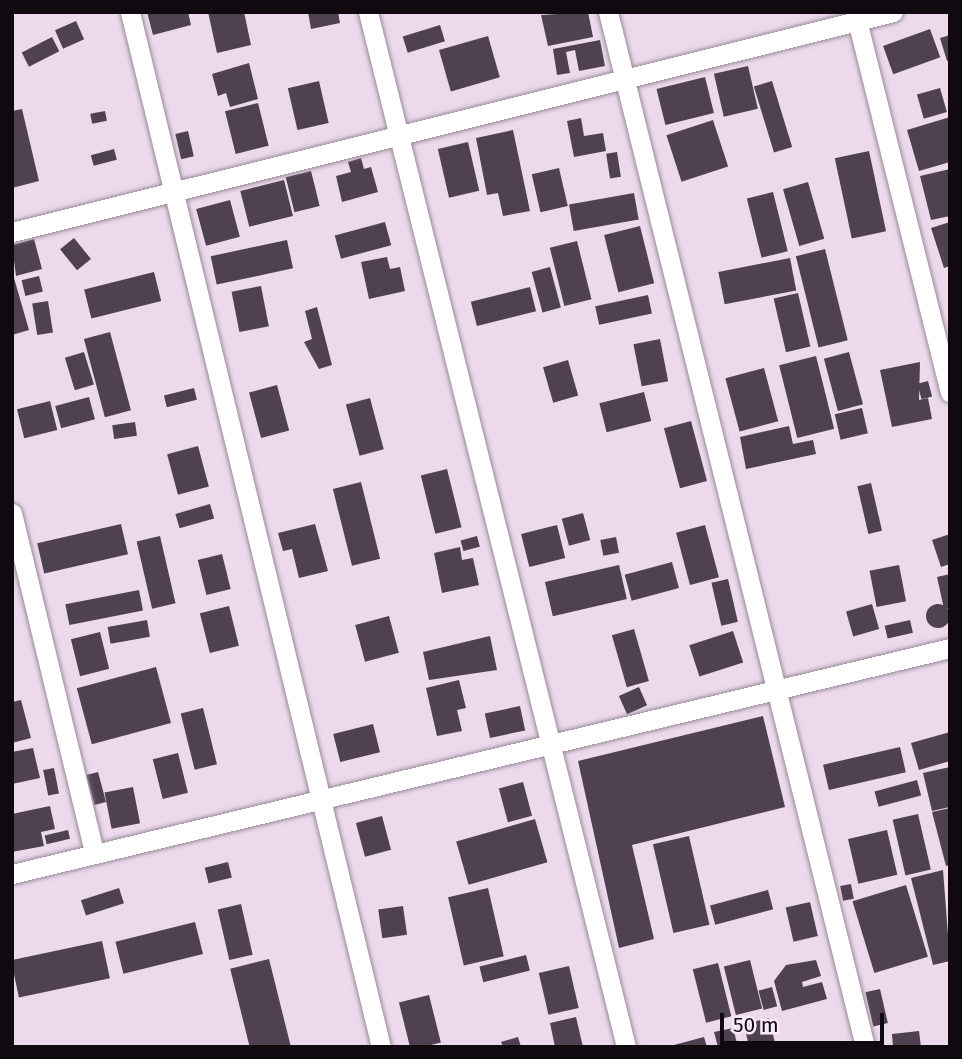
<!DOCTYPE html>
<style>
body{margin:0}
#map{position:relative;width:962px;height:1059px;overflow:hidden;background:#ecdaec;font-family:"Fira Sans",sans-serif}
div>[style]{position:absolute}
[style*='--x']{left:calc(var(--x)*1px);top:calc(var(--y)*1px);width:calc(var(--w)*1px);rotate:calc(var(--a)*1deg)}
.building>*{inset:0;background:#504150;transform-origin:0 0}
.round{border-radius:50%}
.roads{filter:drop-shadow(0 0 2px #99899a) drop-shadow(0 0 2px #99899a)}
.street>*{height:19px;margin:-9.5px;padding:0 9.5px;transform-origin:9.5px;border-radius:9.5px;background:#fff}
span{translate:-50% -50%;white-space:nowrap;text-align:center;line-height:1.15;-webkit-text-stroke:7px #f9e7fa;paint-order:stroke}
.frame{position:absolute;inset:0;border:14px solid #100a10;pointer-events:none}
.scale{position:absolute;left:720px;top:1013px;width:164px;height:32px;box-sizing:border-box;border:4px solid #100a10;border-top:0;padding-left:9px;font-size:21px;line-height:24px;white-space:nowrap;color:#100a10;-webkit-text-stroke:5px #f9e7fa;paint-order:stroke}
</style>
<div id="map">
<div class="building">
<div style="clip-path:polygon(147px 12px,188px 12px,191px 25px,153px 35px)"></div>
<div style="clip-path:polygon(208px 12px,244px 12px,251px 45px,217px 53px)"></div>
<div style="clip-path:polygon(308px 12px,338px 12px,340px 23px,311px 29px)"></div>
<div style="clip-path:polygon(588px 12px,593px 37px,548px 46px,541px 15px)"></div>
<div style="left:76px;top:21px;width:20px;height:23px;rotate:66deg"></div>
<div style="left:440px;top:25px;width:17px;height:39px;rotate:73deg"></div>
<div style="left:930px;top:29px;width:30px;height:50px;rotate:70deg"></div>
<div style="clip-path:polygon(950px 35px,950px 60px,947px 61px,940px 38px)"></div>
<div style="left:488px;top:36px;width:43px;height:51px;rotate:74deg"></div>
<div style="left:52px;top:37px;width:16px;height:34px;rotate:63deg"></div>
<div style="clip-path:polygon(600px 40px,605px 66px,579px 71px,575px 50px,566px 52px,570px 73px,557px 75px,553px 49px)"></div>
<div style="clip-path:polygon(249px 63px,258px 99px,230px 107px,226px 93px,218px 96px,212px 74px)"></div>
<div style="left:748px;top:66px;width:44px;height:35px;rotate:77deg"></div>
<div style="left:705px;top:77px;width:37px;height:50px;rotate:76deg"></div>
<div style="left:319px;top:81px;width:43px;height:32px;rotate:77deg"></div>
<div style="left:772px;top:81px;width:69px;height:19px;rotate:73deg"></div>
<div style="left:940px;top:88px;width:25px;height:24px;rotate:74deg"></div>
<div style="left:258px;top:103px;width:44px;height:34px;rotate:76deg"></div>
<div style="clip-path:polygon(22px 109px,39px 181px,12px 188px,12px 111px)"></div>
<div style="left:105px;top:111px;width:10px;height:15px;rotate:79deg"></div>
<div style="clip-path:polygon(950px 117px,950px 162px,919px 171px,907px 130px)"></div>
<div style="clip-path:polygon(581px 118px,584px 136px,603px 133px,606px 151px,574px 157px,567px 121px)"></div>
<div style="left:713px;top:120px;width:49px;height:49px;rotate:72deg"></div>
<div style="clip-path:polygon(513px 130px,530px 211px,503px 216px,498px 193px,487px 195px,476px 138px)"></div>
<div style="left:188px;top:131px;width:26px;height:13px;rotate:77deg"></div>
<div style="left:468px;top:142px;width:50px;height:31px;rotate:77deg"></div>
<div style="left:114px;top:149px;width:11px;height:24px;rotate:75deg"></div>
<div style="left:869px;top:151px;width:82px;height:35px;rotate:78deg"></div>
<div style="left:617px;top:152px;width:25px;height:11px;rotate:81deg"></div>
<div style="clip-path:polygon(361px 158px,364px 169px,371px 167px,378px 192px,342px 202px,336px 176px,351px 172px,348px 162px)"></div>
<div style="left:559px;top:168px;width:39px;height:28px;rotate:77deg"></div>
<div style="clip-path:polygon(950px 169px,950px 216px,931px 220px,920px 176px)"></div>
<div style="left:311px;top:171px;width:36px;height:26px;rotate:76deg"></div>
<div style="left:284px;top:180px;width:37px;height:45px;rotate:76deg"></div>
<div style="left:808px;top:182px;width:59px;height:26px;rotate:74deg"></div>
<div style="left:773px;top:192px;width:61px;height:27px;rotate:76deg"></div>
<div style="left:634px;top:193px;width:27px;height:66px;rotate:80deg"></div>
<div style="left:230px;top:200px;width:38px;height:35px;rotate:75deg"></div>
<div style="left:385px;top:222px;width:24px;height:52px;rotate:75deg"></div>
<div style="clip-path:polygon(950px 222px,950px 266px,944px 268px,931px 228px)"></div>
<div style="left:640px;top:226px;width:59px;height:37px;rotate:76deg"></div>
<div style="left:74px;top:238px;width:27px;height:18px;rotate:51deg"></div>
<div style="clip-path:polygon(34px 239px,42px 269px,16px 276px,12px 245px)"></div>
<div style="left:287px;top:240px;width:29px;height:78px;rotate:78deg"></div>
<div style="left:577px;top:241px;width:60px;height:28px;rotate:76deg"></div>
<div style="left:825px;top:249px;width:94px;height:30px;rotate:76deg"></div>
<div style="clip-path:polygon(387px 257px,390px 269px,400px 267px,405px 291px,369px 299px,361px 262px)"></div>
<div style="left:790px;top:258px;width:33px;height:73px;rotate:79deg"></div>
<div style="left:550px;top:267px;width:42px;height:19px;rotate:75deg"></div>
<div style="clip-path:polygon(12px 271px,29px 330px,12px 335px)"></div>
<div style="left:154px;top:272px;width:30px;height:72px;rotate:76deg"></div>
<div style="left:39px;top:276px;width:16px;height:18px;rotate:76deg"></div>
<div style="left:261px;top:286px;width:41px;height:30px;rotate:79deg"></div>
<div style="left:530px;top:287px;width:25px;height:61px;rotate:76deg"></div>
<div style="left:798px;top:293px;width:55px;height:25px;rotate:77deg"></div>
<div style="left:648px;top:295px;width:19px;height:54px;rotate:78deg"></div>
<div style="left:48px;top:301px;width:32px;height:16px;rotate:81deg"></div>
<div style="clip-path:polygon(317px 307px,332px 365px,319px 369px,304px 342px,312px 339px,305px 311px)"></div>
<div style="left:110px;top:332px;width:81px;height:27px;rotate:75deg"></div>
<div style="left:660px;top:339px;width:43px;height:27px;rotate:79deg"></div>
<div style="left:84px;top:352px;width:34px;height:20px;rotate:73deg"></div>
<div style="left:849px;top:352px;width:54px;height:26px;rotate:75deg"></div>
<div style="left:816px;top:356px;width:75px;height:38px;rotate:76deg"></div>
<div style="left:568px;top:360px;width:37px;height:26px;rotate:74deg"></div>
<div style="clip-path:polygon(920px 362px,919px 400px,928px 398px,932px 419px,892px 427px,880px 370px)"></div>
<div style="left:764px;top:368px;width:55px;height:40px;rotate:75deg"></div>
<div style="left:928px;top:381px;width:16px;height:11px;rotate:75deg"></div>
<div style="left:277px;top:385px;width:47px;height:29px;rotate:75deg"></div>
<div style="left:194px;top:388px;width:12px;height:31px;rotate:76deg"></div>
<div style="left:644px;top:392px;width:30px;height:46px;rotate:76deg"></div>
<div style="left:89px;top:397px;width:23px;height:35px;rotate:75deg"></div>
<div style="left:370px;top:398px;width:53px;height:25px;rotate:75deg"></div>
<div style="left:50px;top:401px;width:30px;height:34px;rotate:76deg"></div>
<div style="left:862px;top:408px;width:26px;height:28px;rotate:77deg"></div>
<div style="left:691px;top:421px;width:62px;height:28px;rotate:75deg"></div>
<div style="left:135px;top:422px;width:14px;height:23px;rotate:82deg"></div>
<div style="clip-path:polygon(789px 426px,793px 444px,813px 440px,816px 454px,746px 469px,740px 437px)"></div>
<div style="left:198px;top:446px;width:42px;height:32px;rotate:75deg"></div>
<div style="left:447px;top:469px;width:60px;height:27px;rotate:76deg"></div>
<div style="left:361px;top:482px;width:79px;height:29px;rotate:76deg"></div>
<div style="left:871px;top:483px;width:49px;height:14px;rotate:77deg"></div>
<div style="left:210px;top:504px;width:15px;height:36px;rotate:74deg"></div>
<div style="left:583px;top:513px;width:28px;height:22px;rotate:75deg"></div>
<div style="left:121px;top:524px;width:31px;height:86px;rotate:77deg"></div>
<div style="clip-path:polygon(315px 524px,328px 571px,299px 578px,292px 549px,283px 551px,278px 533px)"></div>
<div style="left:557px;top:525px;width:34px;height:37px;rotate:76deg"></div>
<div style="left:705px;top:525px;width:54px;height:30px;rotate:75deg"></div>
<div style="clip-path:polygon(950px 534px,950px 564px,941px 567px,932px 540px)"></div>
<div style="left:160px;top:536px;width:69px;height:24px;rotate:77deg"></div>
<div style="left:477px;top:536px;width:11px;height:17px;rotate:75deg"></div>
<div style="left:616px;top:537px;width:16px;height:16px;rotate:79deg"></div>
<div style="clip-path:polygon(460px 547px,462px 560px,473px 558px,479px 585px,442px 593px,434px 553px)"></div>
<div style="left:222px;top:554px;width:36px;height:25px;rotate:76deg"></div>
<div style="left:672px;top:562px;width:27px;height:49px;rotate:75deg"></div>
<div style="left:619px;top:565px;width:35px;height:76px;rotate:77deg"></div>
<div style="left:899px;top:565px;width:37px;height:30px;rotate:79deg"></div>
<div style="clip-path:polygon(950px 574px,950px 608px,944px 609px,937px 577px)"></div>
<div style="left:728px;top:579px;width:44px;height:17px;rotate:77deg"></div>
<div style="left:139px;top:590px;width:21px;height:75px;rotate:79deg"></div>
<div class="round" style="left:926px;top:604px;width:24px;height:24px"></div>
<div style="left:872px;top:604px;width:26px;height:27px;rotate:74deg"></div>
<div style="left:229px;top:606px;width:41px;height:30px;rotate:76deg"></div>
<div style="left:389px;top:616px;width:38px;height:35px;rotate:75deg"></div>
<div style="left:147px;top:620px;width:17px;height:40px;rotate:80deg"></div>
<div style="left:910px;top:620px;width:13px;height:26px;rotate:77deg"></div>
<div style="left:634px;top:629px;width:54px;height:23px;rotate:74deg"></div>
<div style="left:733px;top:631px;width:33px;height:46px;rotate:72deg"></div>
<div style="left:100px;top:632px;width:38px;height:30px;rotate:76deg"></div>
<div style="clip-path:polygon(490px 636px,497px 670px,429px 680px,423px 652px)"></div>
<div style="left:156px;top:667px;width:58px;height:82px;rotate:75deg"></div>
<div style="clip-path:polygon(459px 680px,466px 708px,457px 710px,462px 731px,437px 736px,426px 688px)"></div>
<div style="left:639px;top:687px;width:20px;height:22px;rotate:66deg"></div>
<div style="clip-path:polygon(21px 700px,31px 738px,12px 743px,12px 702px)"></div>
<div style="left:520px;top:706px;width:25px;height:36px;rotate:78deg"></div>
<div style="left:203px;top:708px;width:58px;height:23px;rotate:76deg"></div>
<div style="clip-path:polygon(763px 716px,785px 807px,632px 845px,654px 939px,619px 948px,578px 761px)"></div>
<div style="left:373px;top:724px;width:29px;height:41px;rotate:76deg"></div>
<div style="clip-path:polygon(950px 732px,950px 761px,919px 770px,911px 743px)"></div>
<div style="left:900px;top:747px;width:26px;height:79px;rotate:77deg"></div>
<div style="clip-path:polygon(33px 748px,40px 778px,12px 784px,12px 752px)"></div>
<div style="left:178px;top:753px;width:41px;height:26px;rotate:76deg"></div>
<div style="clip-path:polygon(950px 767px,950px 807px,932px 811px,923px 773px)"></div>
<div style="left:54px;top:768px;width:26px;height:11px;rotate:79deg"></div>
<div style="left:98px;top:772px;width:31px;height:12px;rotate:75deg"></div>
<div style="left:917px;top:780px;width:16px;height:44px;rotate:75deg"></div>
<div style="left:523px;top:782px;width:35px;height:25px;rotate:75deg"></div>
<div style="left:133px;top:787px;width:37px;height:29px;rotate:79deg"></div>
<div style="clip-path:polygon(50px 806px,55px 829px,41px 832px,44px 846px,12px 852px,12px 814px)"></div>
<div style="clip-path:polygon(950px 808px,950px 865px,946px 866px,932px 812px)"></div>
<div style="left:918px;top:814px;width:57px;height:26px;rotate:77deg"></div>
<div style="left:382px;top:816px;width:35px;height:27px;rotate:75deg"></div>
<div style="left:535px;top:819px;width:45px;height:82px;rotate:74deg"></div>
<div style="left:68px;top:830px;width:9px;height:24px;rotate:77deg"></div>
<div style="left:887px;top:830px;width:46px;height:40px;rotate:77deg"></div>
<div style="left:689px;top:836px;width:91px;height:37px;rotate:77deg"></div>
<div style="left:228px;top:862px;width:16px;height:24px;rotate:76deg"></div>
<div style="clip-path:polygon(943px 870px,950px 961px,933px 965px,911px 878px)"></div>
<div style="left:851px;top:884px;width:15px;height:11px;rotate:79deg"></div>
<div style="left:906px;top:885px;width:75px;height:56px;rotate:73deg"></div>
<div style="left:119px;top:888px;width:16px;height:40px;rotate:72deg"></div>
<div style="left:488px;top:888px;width:70px;height:41px;rotate:77deg"></div>
<div style="left:768px;top:890px;width:20px;height:60px;rotate:75deg"></div>
<div style="left:810px;top:902px;width:35px;height:25px;rotate:77deg"></div>
<div style="left:241px;top:904px;width:52px;height:24px;rotate:77deg"></div>
<div style="left:403px;top:906px;width:29px;height:25px;rotate:82deg"></div>
<div style="left:195px;top:922px;width:33px;height:82px;rotate:76deg"></div>
<div style="left:102px;top:941px;width:38px;height:93px;rotate:78deg"></div>
<div style="left:526px;top:955px;width:16px;height:48px;rotate:76deg"></div>
<div style="left:269px;top:959px;width:91px;height:40px;rotate:76deg"></div>
<div style="left:750px;top:960px;width:50px;height:27px;rotate:76deg"></div>
<div style="clip-path:polygon(816px 960px,821px 976px,802px 982px,803px 987px,822px 982px,827px 999px,782px 1011px,774px 981px,786px 965px)"></div>
<div style="left:718px;top:963px;width:55px;height:26px;rotate:76deg"></div>
<div style="left:569px;top:966px;width:43px;height:31px;rotate:77deg"></div>
<div style="left:772px;top:987px;width:20px;height:14px;rotate:75deg"></div>
<div style="left:880px;top:989px;width:35px;height:15px;rotate:77deg"></div>
<div style="left:429px;top:995px;width:49px;height:31px;rotate:76deg"></div>
<div style="clip-path:polygon(576px 1017px,583px 1047px,555px 1047px,550px 1023px)"></div>
<div style="clip-path:polygon(769px 1018px,776px 1047px,749px 1047px,744px 1024px)"></div>
<div style="clip-path:polygon(733px 1028px,738px 1047px,718px 1047px,714px 1032px)"></div>
<div style="clip-path:polygon(919px 1031px,921px 1047px,893px 1047px,892px 1034px)"></div>
<div style="clip-path:polygon(518px 1037px,521px 1047px,503px 1047px,501px 1042px)"></div>
<div style="clip-path:polygon(704px 1037px,707px 1047px,670px 1047px,670px 1046px)"></div>
</div>
<div class="roads">
<div class="street">
<div style="--x:130;--y:12;--w:1065;--a:76.37"></div>
<div style="--x:368;--y:12;--w:1067;--a:76"></div>
<div style="--x:608;--y:12;--w:1066;--a:76.05"></div>
<div style="--x:855;--y:12;--w:392;--a:76"></div>
<div style="--x:12;--y:232;--w:908;--a:-14.02"></div>
<div style="--x:12;--y:513;--w:349;--a:76.4"></div>
<div style="--x:12;--y:874;--w:965;--a:-13.55"></div>
</div>
</div>
<div class="frame"></div>
<div class="scale">50 m</div>
</div>
